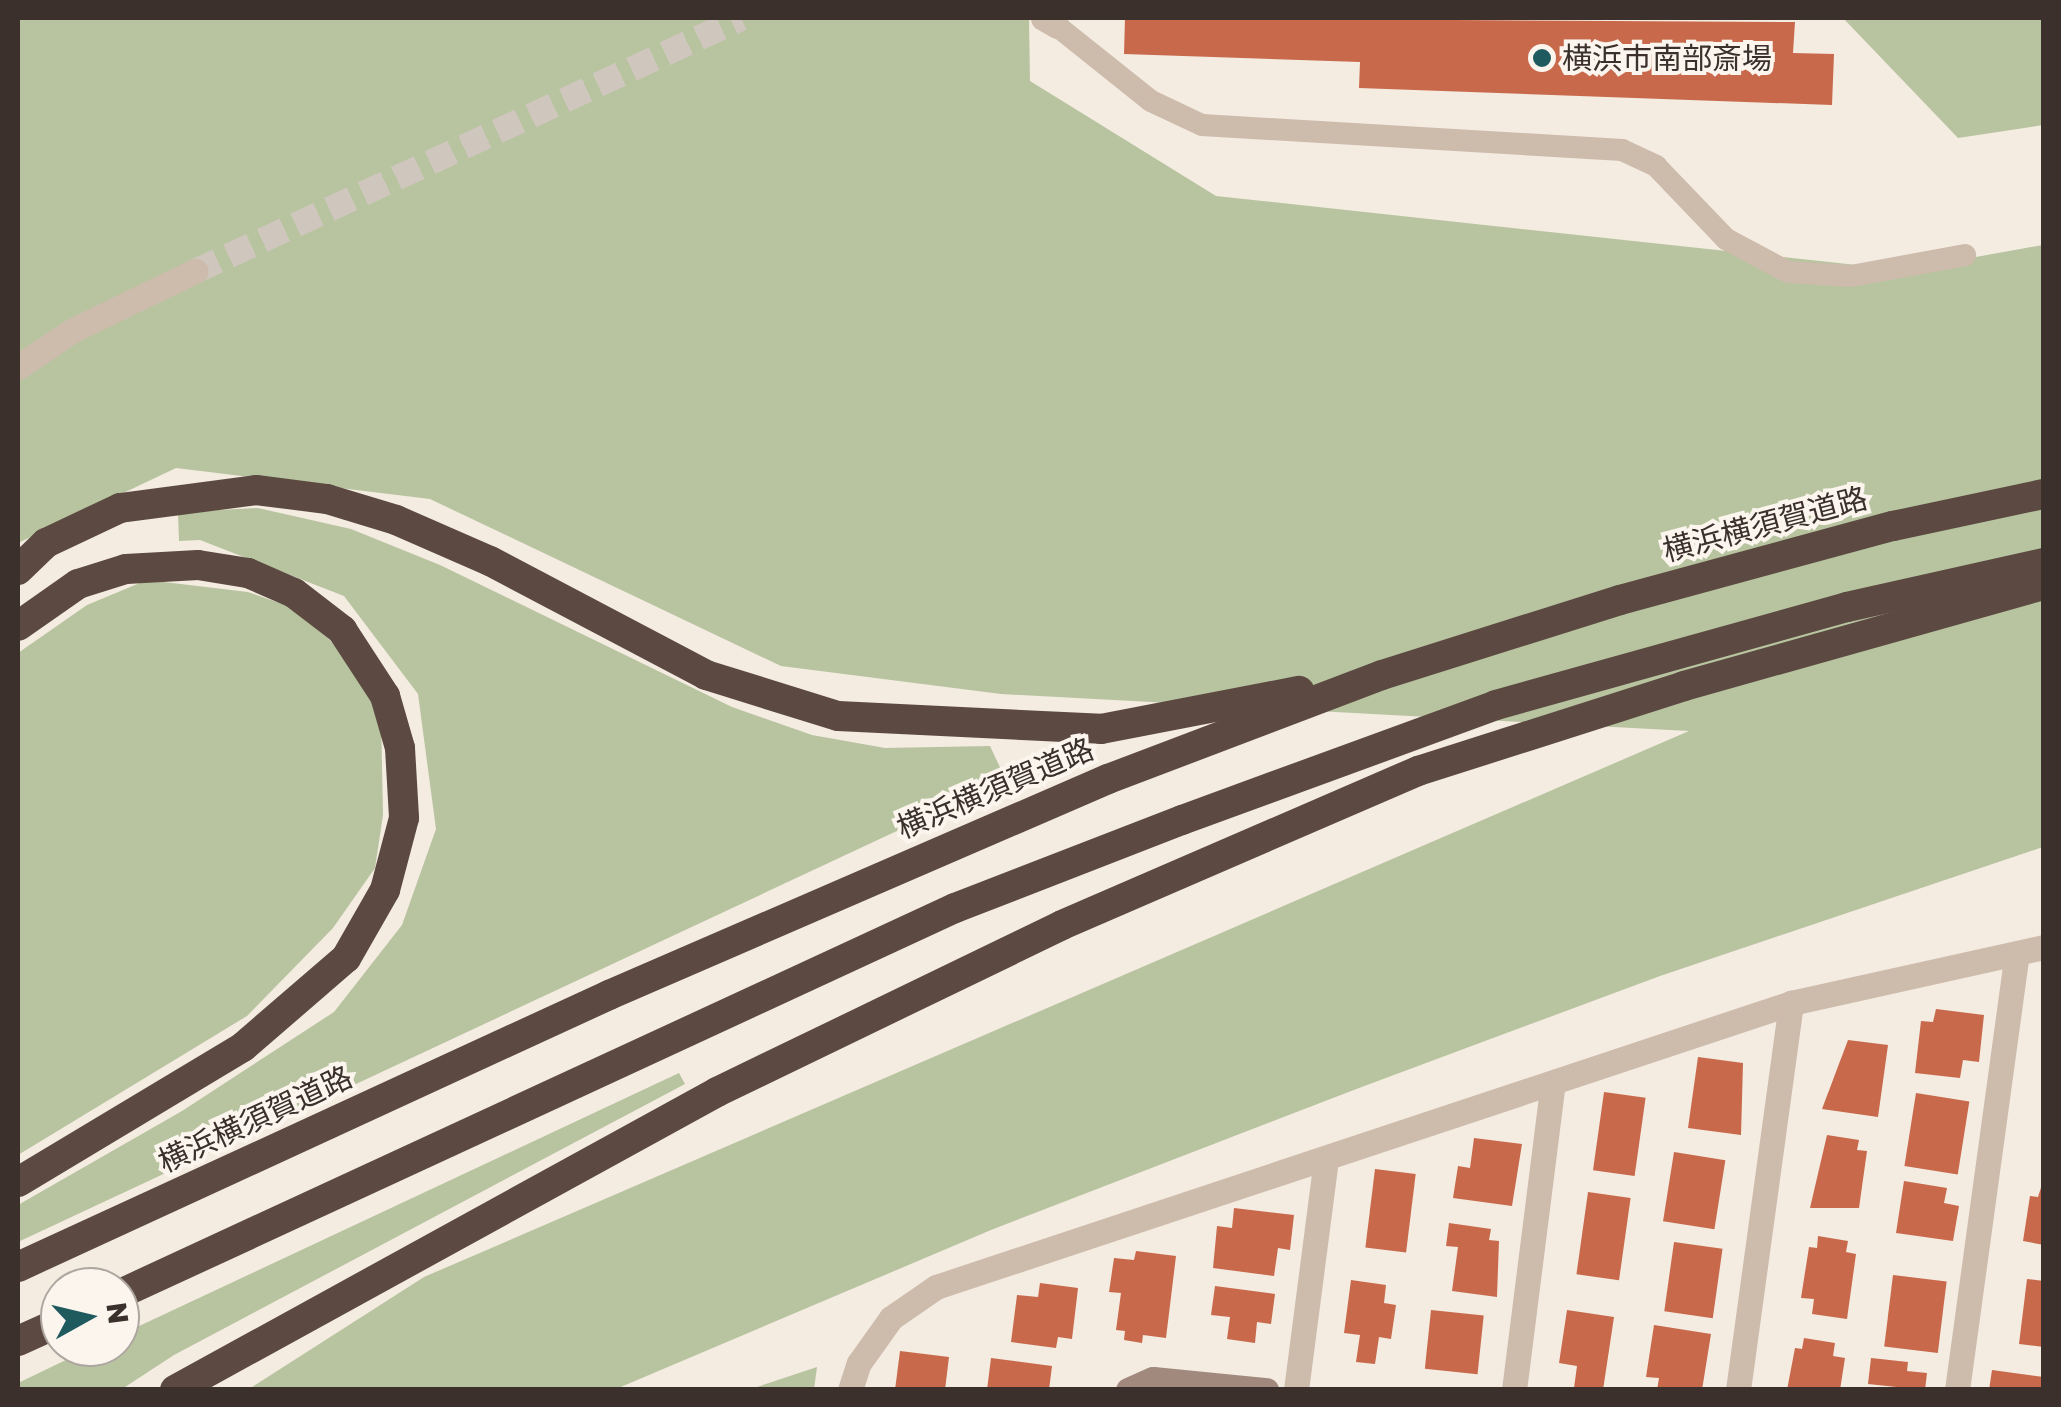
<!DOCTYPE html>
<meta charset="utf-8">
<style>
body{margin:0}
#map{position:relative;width:2061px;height:1407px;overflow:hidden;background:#f4ebe1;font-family:"Golos Text","Noto Sans JP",sans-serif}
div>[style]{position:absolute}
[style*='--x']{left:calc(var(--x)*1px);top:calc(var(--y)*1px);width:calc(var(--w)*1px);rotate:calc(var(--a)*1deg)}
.green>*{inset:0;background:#b8c4a0}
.building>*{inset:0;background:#c8694b;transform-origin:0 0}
.street-tunnel>*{height:25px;margin-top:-12.5px;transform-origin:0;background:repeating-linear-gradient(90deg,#cfc6bd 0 25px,transparent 0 37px)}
.lane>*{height:22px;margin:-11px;padding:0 11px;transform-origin:11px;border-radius:11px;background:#cdbbac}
.street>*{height:25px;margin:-12.5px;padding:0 12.5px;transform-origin:12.5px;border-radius:12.5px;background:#cdbbac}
.secondary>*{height:25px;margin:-12.5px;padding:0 12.5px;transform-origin:12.5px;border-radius:12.5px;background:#a18a7d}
.highway>*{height:30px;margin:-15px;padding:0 15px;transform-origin:15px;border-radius:15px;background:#5c4a42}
.dots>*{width:28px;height:28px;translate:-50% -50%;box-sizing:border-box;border:5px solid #fbf5ee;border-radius:50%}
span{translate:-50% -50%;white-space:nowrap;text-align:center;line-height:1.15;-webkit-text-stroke:8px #fbf5ee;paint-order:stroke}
.poi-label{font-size:30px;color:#3b302b}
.left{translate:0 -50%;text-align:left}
.street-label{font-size:30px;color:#3b302b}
.frame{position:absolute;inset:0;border:20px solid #3b302b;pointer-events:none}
.north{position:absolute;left:40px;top:1267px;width:100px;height:100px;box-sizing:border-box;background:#fbf5ee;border:2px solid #aea6a0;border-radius:50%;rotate:82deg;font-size:28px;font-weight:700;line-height:40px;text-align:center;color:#3b302b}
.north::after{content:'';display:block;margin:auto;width:35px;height:45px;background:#1f5a5e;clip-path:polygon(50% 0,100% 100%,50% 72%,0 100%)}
</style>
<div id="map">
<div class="green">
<div style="clip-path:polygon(18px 18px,1029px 18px,1030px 81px,1216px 196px,1903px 270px,2043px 245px,2043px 847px,1660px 976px,1359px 1088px,991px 1230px,616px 1389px,249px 1389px,424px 1277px,1689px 731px,1001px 694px,781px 666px,430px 499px,176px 468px,18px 543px)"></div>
<div style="clip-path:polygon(1843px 18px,2043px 18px,2043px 125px,1958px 138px)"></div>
<div style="clip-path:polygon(258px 508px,351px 529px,440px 565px,732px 707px,812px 735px,885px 748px,990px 746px,1006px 780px,18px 1242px,18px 1205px,182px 1111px,334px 1012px,402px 925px,436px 829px,418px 694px,344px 596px,200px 540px,179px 541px,178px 512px)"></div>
<div style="clip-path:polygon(147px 580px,248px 592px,305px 612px,354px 667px,381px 716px,383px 815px,375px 868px,333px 928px,247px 1016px,18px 1155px,18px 653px,87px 605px)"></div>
<div style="clip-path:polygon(679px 1073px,685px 1084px,174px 1355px,122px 1389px,18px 1389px,18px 1383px,93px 1347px,120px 1347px,120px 1335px)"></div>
<div style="clip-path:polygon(817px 1367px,814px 1389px,751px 1389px)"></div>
</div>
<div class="building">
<div style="clip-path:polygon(1125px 18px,1795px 22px,1793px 53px,1834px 54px,1832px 105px,1359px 88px,1360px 62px,1124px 54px)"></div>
<div style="clip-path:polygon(1936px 1009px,1984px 1015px,1979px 1062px,1963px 1060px,1960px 1078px,1915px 1073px,1921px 1021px,1933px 1022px)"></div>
<div style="clip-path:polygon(1848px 1040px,1888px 1045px,1878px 1117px,1822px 1109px)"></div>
<div style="clip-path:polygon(1698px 1057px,1743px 1063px,1741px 1135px,1688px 1128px)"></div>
<div style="left:1604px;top:1092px;width:42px;height:79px;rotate:8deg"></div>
<div style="left:1916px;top:1093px;width:54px;height:74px;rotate:9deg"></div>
<div style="clip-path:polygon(1827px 1135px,1859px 1140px,1857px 1150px,1867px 1151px,1859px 1208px,1810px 1208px)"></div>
<div style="clip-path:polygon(1474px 1138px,1522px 1144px,1512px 1206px,1453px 1198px,1458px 1166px,1470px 1168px)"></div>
<div style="left:1674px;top:1152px;width:52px;height:70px;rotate:9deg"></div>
<div style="left:1375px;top:1169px;width:41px;height:79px;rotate:7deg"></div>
<div style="clip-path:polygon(2044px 1178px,2044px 1245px,2023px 1241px,2030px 1196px,2038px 1197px)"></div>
<div style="clip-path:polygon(1904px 1181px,1947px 1188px,1944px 1203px,1959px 1206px,1953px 1241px,1896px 1233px)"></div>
<div style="left:1588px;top:1192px;width:43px;height:83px;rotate:8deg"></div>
<div style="clip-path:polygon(1234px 1208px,1294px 1215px,1290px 1250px,1278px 1248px,1274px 1276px,1213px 1268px,1217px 1226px,1232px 1228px)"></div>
<div style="clip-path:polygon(1449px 1223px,1491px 1229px,1489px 1240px,1499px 1241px,1497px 1297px,1452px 1291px,1458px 1247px,1446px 1246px)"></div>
<div style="clip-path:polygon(1818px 1236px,1848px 1241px,1846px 1252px,1856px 1254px,1847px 1319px,1812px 1314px,1814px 1299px,1801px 1298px,1809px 1247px,1817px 1248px)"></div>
<div style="left:1674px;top:1242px;width:49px;height:70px;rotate:8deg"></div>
<div style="clip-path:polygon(1136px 1251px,1176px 1256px,1166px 1338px,1143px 1335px,1142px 1343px,1124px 1340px,1125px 1331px,1116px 1330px,1121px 1293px,1109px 1292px,1114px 1258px,1134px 1260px)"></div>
<div style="left:1893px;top:1275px;width:54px;height:72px;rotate:7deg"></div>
<div style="clip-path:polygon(2027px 1279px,2044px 1281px,2044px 1347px,2019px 1344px)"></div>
<div style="clip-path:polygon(1351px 1280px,1386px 1285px,1384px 1303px,1396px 1305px,1391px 1339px,1379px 1337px,1375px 1364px,1356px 1362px,1360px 1335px,1344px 1333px)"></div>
<div style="clip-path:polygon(1040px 1283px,1078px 1288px,1072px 1339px,1058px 1337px,1056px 1348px,1011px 1342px,1017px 1295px,1038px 1297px)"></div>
<div style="clip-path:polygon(1215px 1286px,1275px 1294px,1271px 1324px,1257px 1322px,1255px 1343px,1227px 1339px,1230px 1317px,1211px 1315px)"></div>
<div style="left:1431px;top:1310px;width:53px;height:59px;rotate:6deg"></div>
<div style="clip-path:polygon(1567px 1310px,1614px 1317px,1603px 1390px,1574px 1388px,1577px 1366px,1559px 1363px)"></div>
<div style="clip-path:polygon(1654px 1325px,1711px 1334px,1702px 1390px,1657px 1390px,1659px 1378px,1646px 1377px)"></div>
<div style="clip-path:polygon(1804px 1338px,1835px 1343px,1833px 1356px,1845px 1358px,1840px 1390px,1787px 1390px,1795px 1348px,1802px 1349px)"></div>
<div style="clip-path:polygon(900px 1351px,949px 1357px,945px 1390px,895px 1390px)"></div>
<div style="clip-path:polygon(991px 1358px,1052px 1366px,1049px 1390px,987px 1390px)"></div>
<div style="clip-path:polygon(1871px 1358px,1908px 1362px,1907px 1371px,1927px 1373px,1925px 1390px,1868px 1384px)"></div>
<div style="clip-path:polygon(1992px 1370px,2044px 1377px,2044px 1390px,1989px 1390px)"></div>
</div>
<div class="street-tunnel">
<div style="--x:195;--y:271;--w:602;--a:-24.86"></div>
</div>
<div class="lane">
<div style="--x:1057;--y:26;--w:120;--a:38.6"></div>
<div style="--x:1151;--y:101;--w:56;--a:25.2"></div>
<div style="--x:1202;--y:125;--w:421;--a:3.4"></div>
<div style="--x:1622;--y:150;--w:38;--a:25"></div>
<div style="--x:1656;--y:166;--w:101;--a:46.2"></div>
<div style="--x:1726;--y:239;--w:70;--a:28"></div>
<div style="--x:1788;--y:272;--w:63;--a:3.6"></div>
<div style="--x:1851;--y:276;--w:116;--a:-10.4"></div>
</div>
<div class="street">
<div style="--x:1043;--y:18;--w:16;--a:30"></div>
<div style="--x:18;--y:367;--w:66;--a:-33.9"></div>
<div style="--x:73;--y:330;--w:136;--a:-25.8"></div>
<div style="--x:850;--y:1390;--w:28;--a:-72"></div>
<div style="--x:859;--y:1363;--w:55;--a:-54.6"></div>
<div style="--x:891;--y:1318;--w:55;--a:-34.6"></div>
<div style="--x:936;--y:1287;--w:901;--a:-18.37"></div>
<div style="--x:1791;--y:1003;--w:259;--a:-12.5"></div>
<div style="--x:1296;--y:1390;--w:232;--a:-82.6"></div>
<div style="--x:1514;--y:1390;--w:309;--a:-82.8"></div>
<div style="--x:1738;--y:1390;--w:391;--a:-82.2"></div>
<div style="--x:1957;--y:1390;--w:440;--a:-82.2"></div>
</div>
<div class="secondary">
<div style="--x:1128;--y:1390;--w:27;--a:-24"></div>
<div style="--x:1153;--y:1379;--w:114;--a:5.6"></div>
</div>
<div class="highway">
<div style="--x:18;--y:570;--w:39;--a:-44"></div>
<div style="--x:46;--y:543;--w:82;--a:-25.3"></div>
<div style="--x:120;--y:508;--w:137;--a:-7.5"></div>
<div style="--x:256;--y:490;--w:72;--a:7.2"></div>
<div style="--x:327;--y:499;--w:72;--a:16.9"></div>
<div style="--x:396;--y:520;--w:103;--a:23.6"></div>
<div style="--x:490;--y:561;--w:244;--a:27.8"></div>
<div style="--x:706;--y:675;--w:138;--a:17.3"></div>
<div style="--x:838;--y:716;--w:263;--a:2.8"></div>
<div style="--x:1101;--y:729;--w:202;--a:-10.9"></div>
<div style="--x:18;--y:626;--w:73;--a:-35"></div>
<div style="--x:78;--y:584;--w:50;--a:-17.4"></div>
<div style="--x:126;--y:569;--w:72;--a:-3.2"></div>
<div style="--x:198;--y:565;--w:51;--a:9.1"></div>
<div style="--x:248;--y:573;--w:50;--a:23.5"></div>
<div style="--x:294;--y:593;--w:61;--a:37.6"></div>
<div style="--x:342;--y:630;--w:79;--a:56.9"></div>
<div style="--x:385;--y:696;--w:54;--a:73.9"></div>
<div style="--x:400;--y:748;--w:70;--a:86.7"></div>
<div style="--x:404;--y:818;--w:74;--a:104.8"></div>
<div style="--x:385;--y:890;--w:78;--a:119.8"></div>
<div style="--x:346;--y:958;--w:136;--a:139.2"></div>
<div style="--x:243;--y:1047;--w:262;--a:149"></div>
<div style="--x:18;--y:1267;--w:651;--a:-24.71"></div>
<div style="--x:609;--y:995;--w:544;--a:-23.41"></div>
<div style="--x:1108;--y:779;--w:293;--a:-20.8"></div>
<div style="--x:1382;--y:675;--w:250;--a:-17.5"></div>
<div style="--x:1620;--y:600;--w:283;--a:-15.2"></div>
<div style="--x:1893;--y:526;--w:154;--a:-12"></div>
<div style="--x:120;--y:1294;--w:920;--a:-24.81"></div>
<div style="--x:955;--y:908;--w:243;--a:-21.2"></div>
<div style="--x:1182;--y:820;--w:334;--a:-20.1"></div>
<div style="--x:1496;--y:705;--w:364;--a:-15.6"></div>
<div style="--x:1847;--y:607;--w:202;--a:-12.6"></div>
<div style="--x:18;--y:1341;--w:46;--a:-24.3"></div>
<div style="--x:175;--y:1390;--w:619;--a:-28.8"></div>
<div style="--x:717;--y:1092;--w:383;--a:-25.8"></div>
<div style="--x:1062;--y:925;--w:388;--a:-23.4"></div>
<div style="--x:1418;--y:771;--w:279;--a:-17.7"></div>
<div style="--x:1684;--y:686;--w:374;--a:-15.7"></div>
</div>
<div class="dots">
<div style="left:1542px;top:58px;background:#1f5a5e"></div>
</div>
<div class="poi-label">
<span class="left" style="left:1562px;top:58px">横浜市南部斎場</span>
</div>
<div class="street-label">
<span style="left:1765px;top:524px;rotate:-15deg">横浜横須賀道路</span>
<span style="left:995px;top:788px;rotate:-23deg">横浜横須賀道路</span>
<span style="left:255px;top:1119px;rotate:-25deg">横浜横須賀道路</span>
</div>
<div class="frame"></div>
<div class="north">N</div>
</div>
